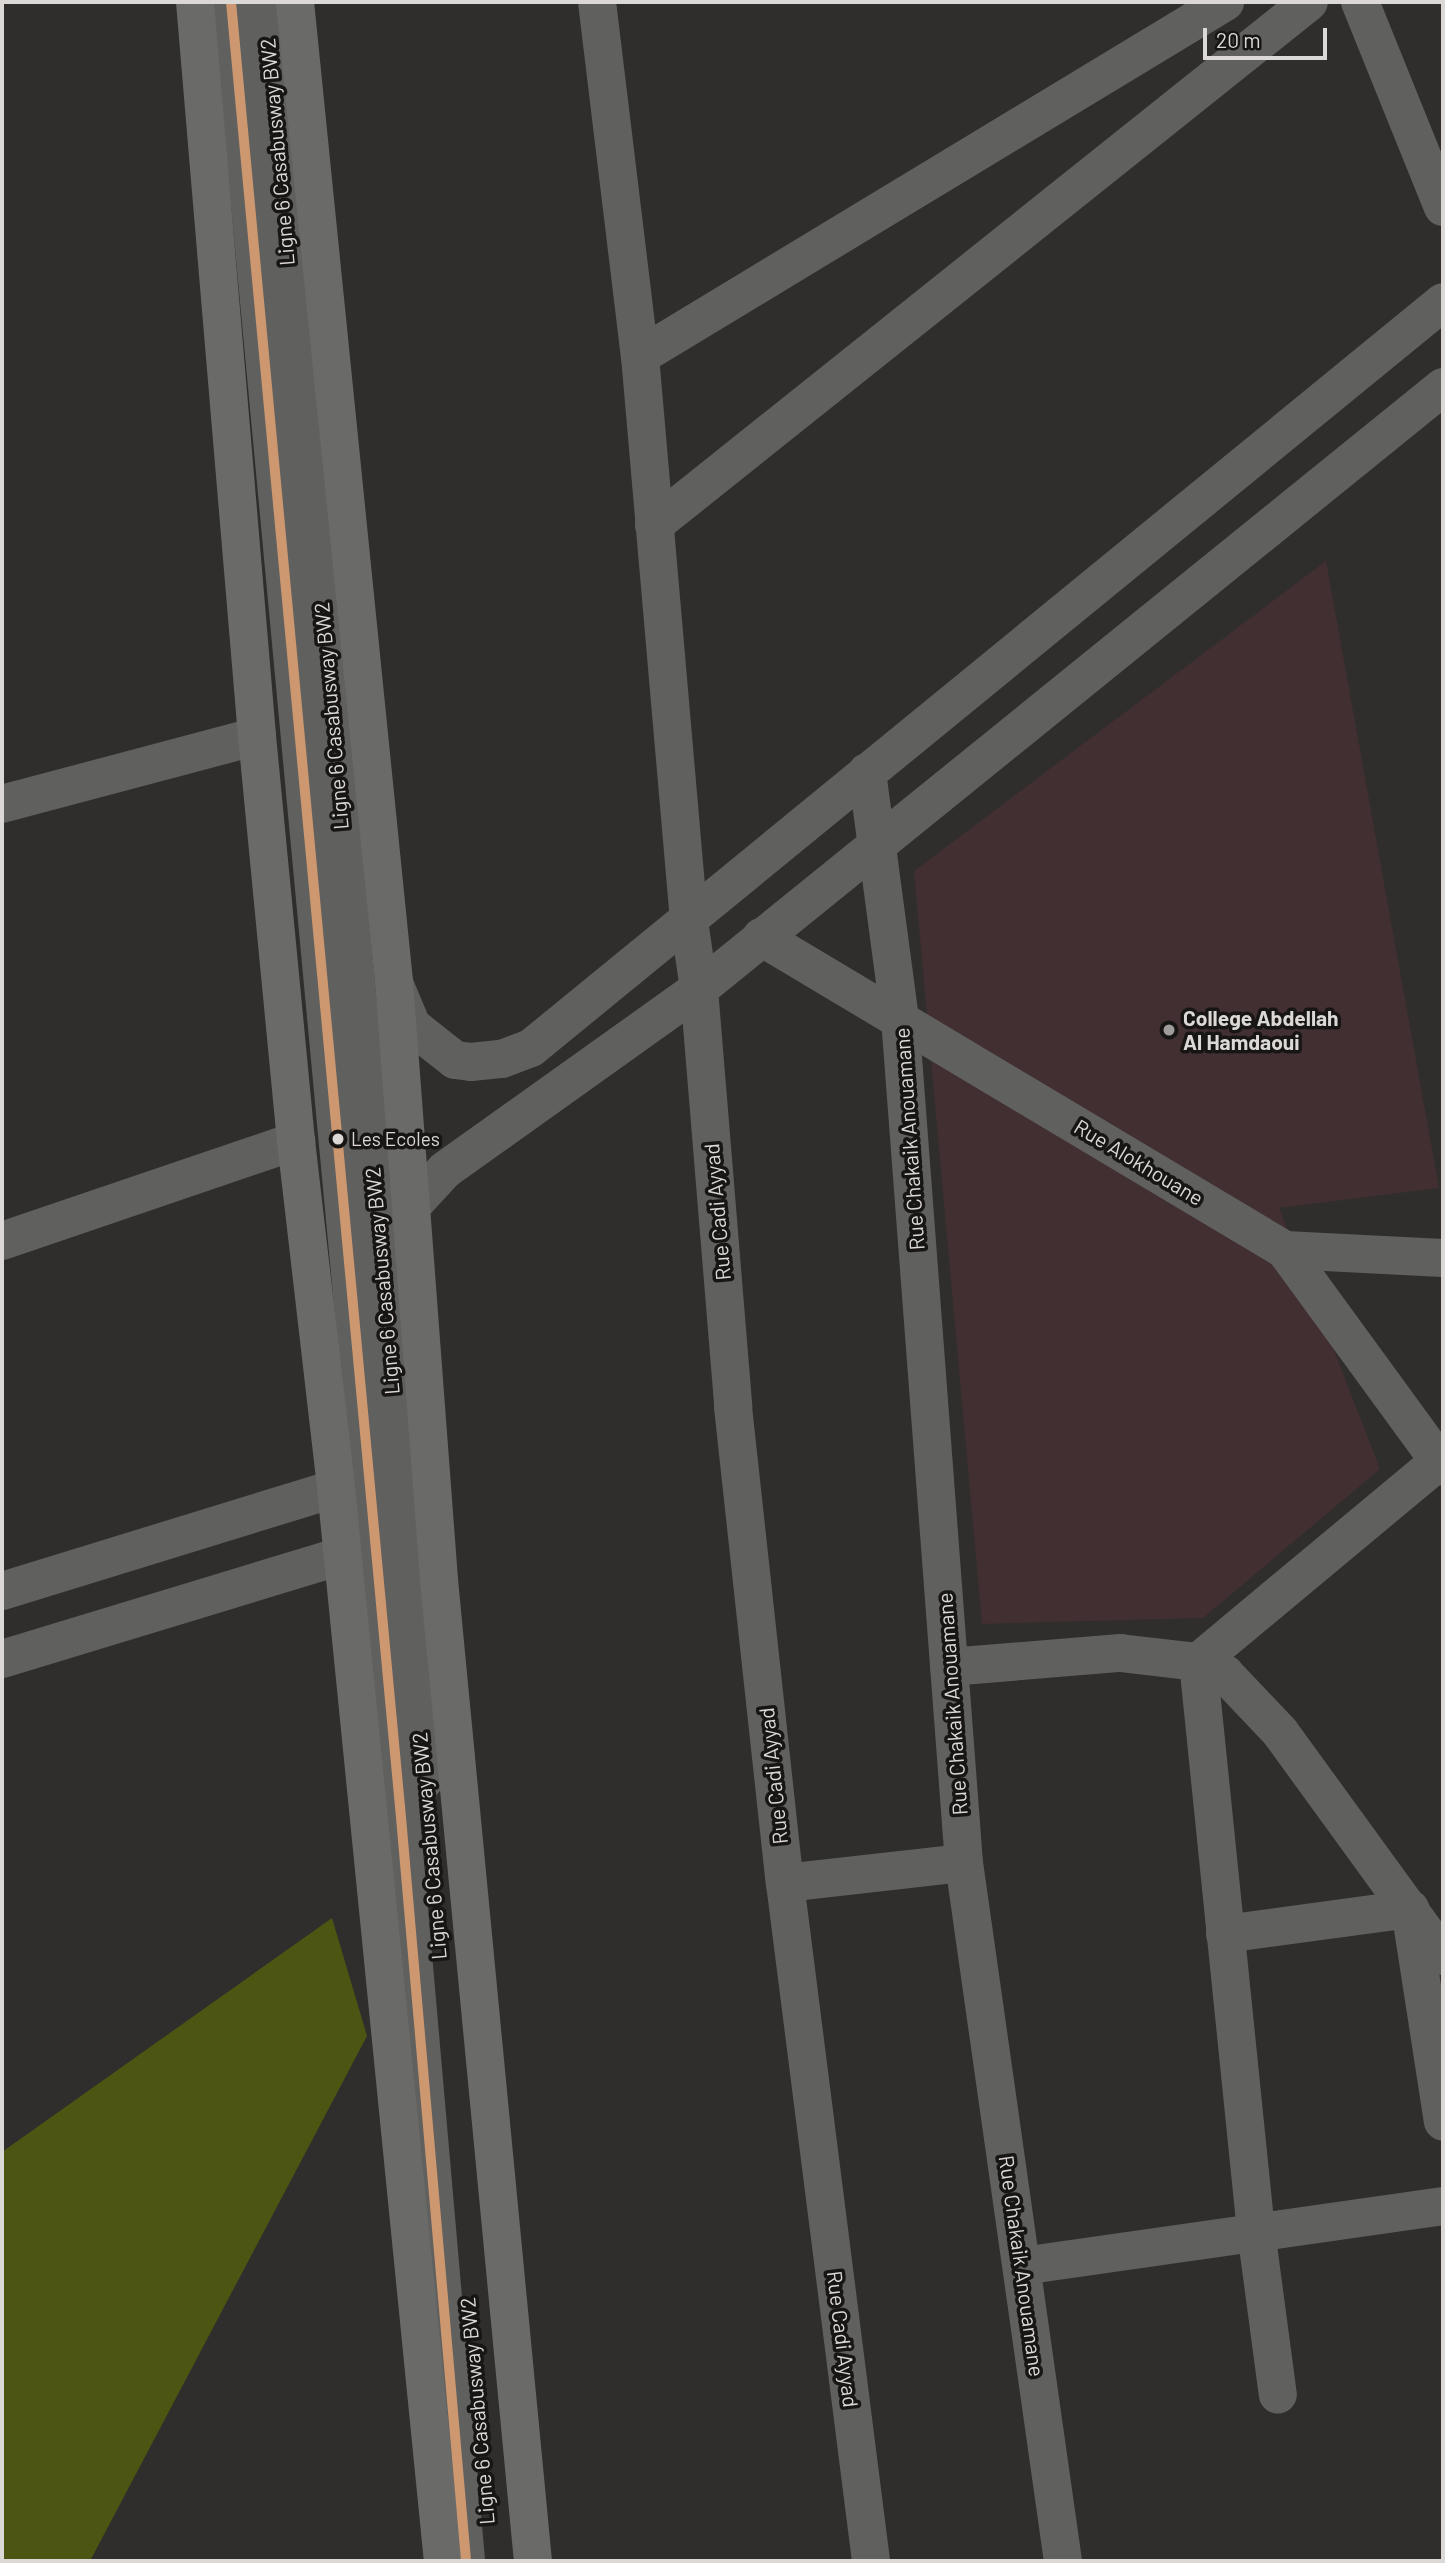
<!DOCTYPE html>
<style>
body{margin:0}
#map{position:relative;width:1445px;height:2563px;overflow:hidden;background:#302e2c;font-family:Barlow,sans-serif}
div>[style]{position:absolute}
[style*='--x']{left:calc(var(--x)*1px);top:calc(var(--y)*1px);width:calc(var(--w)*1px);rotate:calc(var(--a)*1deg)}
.education>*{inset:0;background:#412f32}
.green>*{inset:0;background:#4c5612}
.minor>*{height:38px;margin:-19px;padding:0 19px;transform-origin:19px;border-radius:19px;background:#60605f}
.major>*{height:38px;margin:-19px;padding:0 19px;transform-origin:19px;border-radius:19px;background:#6a6a68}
.bus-1>*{height:10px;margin:-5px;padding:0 5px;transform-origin:5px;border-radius:5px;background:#cd976f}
.dots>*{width:19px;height:19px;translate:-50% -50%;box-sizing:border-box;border:4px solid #181614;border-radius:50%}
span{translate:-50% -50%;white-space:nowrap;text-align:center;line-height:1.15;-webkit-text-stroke:7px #181614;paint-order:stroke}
.bus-label{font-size:19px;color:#dbd8d6}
.left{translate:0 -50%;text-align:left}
.street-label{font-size:21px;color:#dbd8d6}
.poi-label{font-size:21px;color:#dbd8d6;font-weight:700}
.frame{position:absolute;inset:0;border:4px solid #dbd8d6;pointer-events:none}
.scale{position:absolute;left:1203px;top:28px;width:124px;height:32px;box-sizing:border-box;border:4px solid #dbd8d6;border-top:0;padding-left:9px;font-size:21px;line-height:24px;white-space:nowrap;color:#dbd8d6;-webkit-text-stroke:5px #181614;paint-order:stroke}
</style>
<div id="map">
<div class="education">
<div style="clip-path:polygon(1326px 561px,1439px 1188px,1279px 1208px,1380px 1469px,1203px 1618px,982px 1624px,914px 871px)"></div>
</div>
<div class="green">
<div style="clip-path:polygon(332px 1918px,367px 2036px,90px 2561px,2px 2561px,2px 2152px)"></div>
</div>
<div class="minor">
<div style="--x:231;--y:2;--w:1812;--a:84.65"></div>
<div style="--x:400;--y:1806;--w:758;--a:85"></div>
<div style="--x:263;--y:2;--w:1144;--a:84.58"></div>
<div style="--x:371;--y:1141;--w:642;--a:85.27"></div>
<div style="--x:597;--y:2;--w:357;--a:83.1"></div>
<div style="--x:640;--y:356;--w:567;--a:85.04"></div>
<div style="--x:689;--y:921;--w:69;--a:81.6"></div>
<div style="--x:699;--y:989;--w:419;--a:85.3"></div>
<div style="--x:733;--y:1407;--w:479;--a:83.8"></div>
<div style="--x:785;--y:1883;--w:683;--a:82.77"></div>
<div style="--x:1360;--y:2;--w:221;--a:68"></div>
<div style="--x:640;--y:356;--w:684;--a:-31.18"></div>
<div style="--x:654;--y:525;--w:838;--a:-38.61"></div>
<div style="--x:867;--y:772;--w:248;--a:82.4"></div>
<div style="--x:900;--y:1018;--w:847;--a:85.67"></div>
<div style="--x:964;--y:1863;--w:705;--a:81.93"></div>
<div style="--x:2;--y:804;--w:264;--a:-14.9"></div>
<div style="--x:761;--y:937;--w:610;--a:30.85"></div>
<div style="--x:1285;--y:1250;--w:268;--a:53.9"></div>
<div style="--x:394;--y:983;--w:47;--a:67.3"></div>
<div style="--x:412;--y:1026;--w:55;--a:38.3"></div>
<div style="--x:455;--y:1060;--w:16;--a:7"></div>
<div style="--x:471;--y:1062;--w:31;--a:-6"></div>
<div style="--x:502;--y:1059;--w:31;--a:-21"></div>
<div style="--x:531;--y:1048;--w:1178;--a:-39.28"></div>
<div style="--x:411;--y:1207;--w:50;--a:-47.4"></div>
<div style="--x:445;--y:1170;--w:312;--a:-35.5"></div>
<div style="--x:699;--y:989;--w:957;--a:-38.98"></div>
<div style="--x:2;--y:1241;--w:311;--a:-18.8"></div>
<div style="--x:1285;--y:1250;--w:158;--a:2.9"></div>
<div style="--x:2;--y:1591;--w:350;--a:-17.1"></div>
<div style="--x:336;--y:1488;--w:31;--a:-9"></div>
<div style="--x:2;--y:1659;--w:390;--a:-16.9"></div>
<div style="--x:1198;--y:1662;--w:572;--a:84.18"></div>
<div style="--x:1256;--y:2231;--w:165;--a:82.4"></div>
<div style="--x:1198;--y:1662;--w:314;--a:-39.8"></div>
<div style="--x:949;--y:1667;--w:172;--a:-4.7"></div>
<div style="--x:1120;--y:1653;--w:79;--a:6.6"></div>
<div style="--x:1198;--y:1662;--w:30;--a:24"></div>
<div style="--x:1225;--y:1674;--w:80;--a:46.5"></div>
<div style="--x:1280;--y:1732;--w:277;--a:54"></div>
<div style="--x:785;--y:1883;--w:180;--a:-6.4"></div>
<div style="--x:1225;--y:1934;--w:187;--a:-7.7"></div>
<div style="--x:1410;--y:1909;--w:215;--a:81.2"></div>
<div style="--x:1022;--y:2266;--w:425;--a:-8.1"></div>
</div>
<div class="major">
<div style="--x:195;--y:2;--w:737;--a:85.17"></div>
<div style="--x:257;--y:736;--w:407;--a:84.5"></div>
<div style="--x:296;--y:1141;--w:349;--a:83.4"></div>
<div style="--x:336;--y:1488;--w:1078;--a:84.31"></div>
<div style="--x:295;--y:2;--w:984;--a:84.23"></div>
<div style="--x:394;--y:981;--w:601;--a:85.7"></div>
<div style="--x:439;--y:1580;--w:985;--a:84.53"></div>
</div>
<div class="bus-1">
<div style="--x:231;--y:2;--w:1812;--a:84.65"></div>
<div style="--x:400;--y:1806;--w:758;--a:85"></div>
</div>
<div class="dots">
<div style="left:1169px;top:1030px;background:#9f9c9a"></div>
<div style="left:338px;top:1139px;background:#dbd8d6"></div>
</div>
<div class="bus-label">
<span class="left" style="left:351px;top:1139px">Les Ecoles</span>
</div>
<div class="street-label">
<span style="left:277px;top:152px;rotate:-95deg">Ligne 6 Casabusway BW2</span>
<span style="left:331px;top:716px;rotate:-95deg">Ligne 6 Casabusway BW2</span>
<span style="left:909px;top:1139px;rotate:-94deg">Rue Chakaik Anouamane</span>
<span style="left:1139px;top:1162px;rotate:31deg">Rue Alokhouane</span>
<span style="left:717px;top:1212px;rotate:-95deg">Rue Cadi Ayyad</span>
<span style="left:382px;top:1281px;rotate:-95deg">Ligne 6 Casabusway BW2</span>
<span style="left:952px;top:1704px;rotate:-94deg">Rue Chakaik Anouamane</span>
<span style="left:773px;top:1776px;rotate:-96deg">Rue Cadi Ayyad</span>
<span style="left:429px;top:1846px;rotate:-95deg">Ligne 6 Casabusway BW2</span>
<span style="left:1022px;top:2266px;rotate:82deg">Rue Chakaik Anouamane</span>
<span style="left:843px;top:2339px;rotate:83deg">Rue Cadi Ayyad</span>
<span style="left:477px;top:2411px;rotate:-95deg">Ligne 6 Casabusway BW2</span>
</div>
<div class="poi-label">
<span class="left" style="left:1183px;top:1030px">College Abdellah<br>Al Hamdaoui</span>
</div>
<div class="frame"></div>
<div class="scale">20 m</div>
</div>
